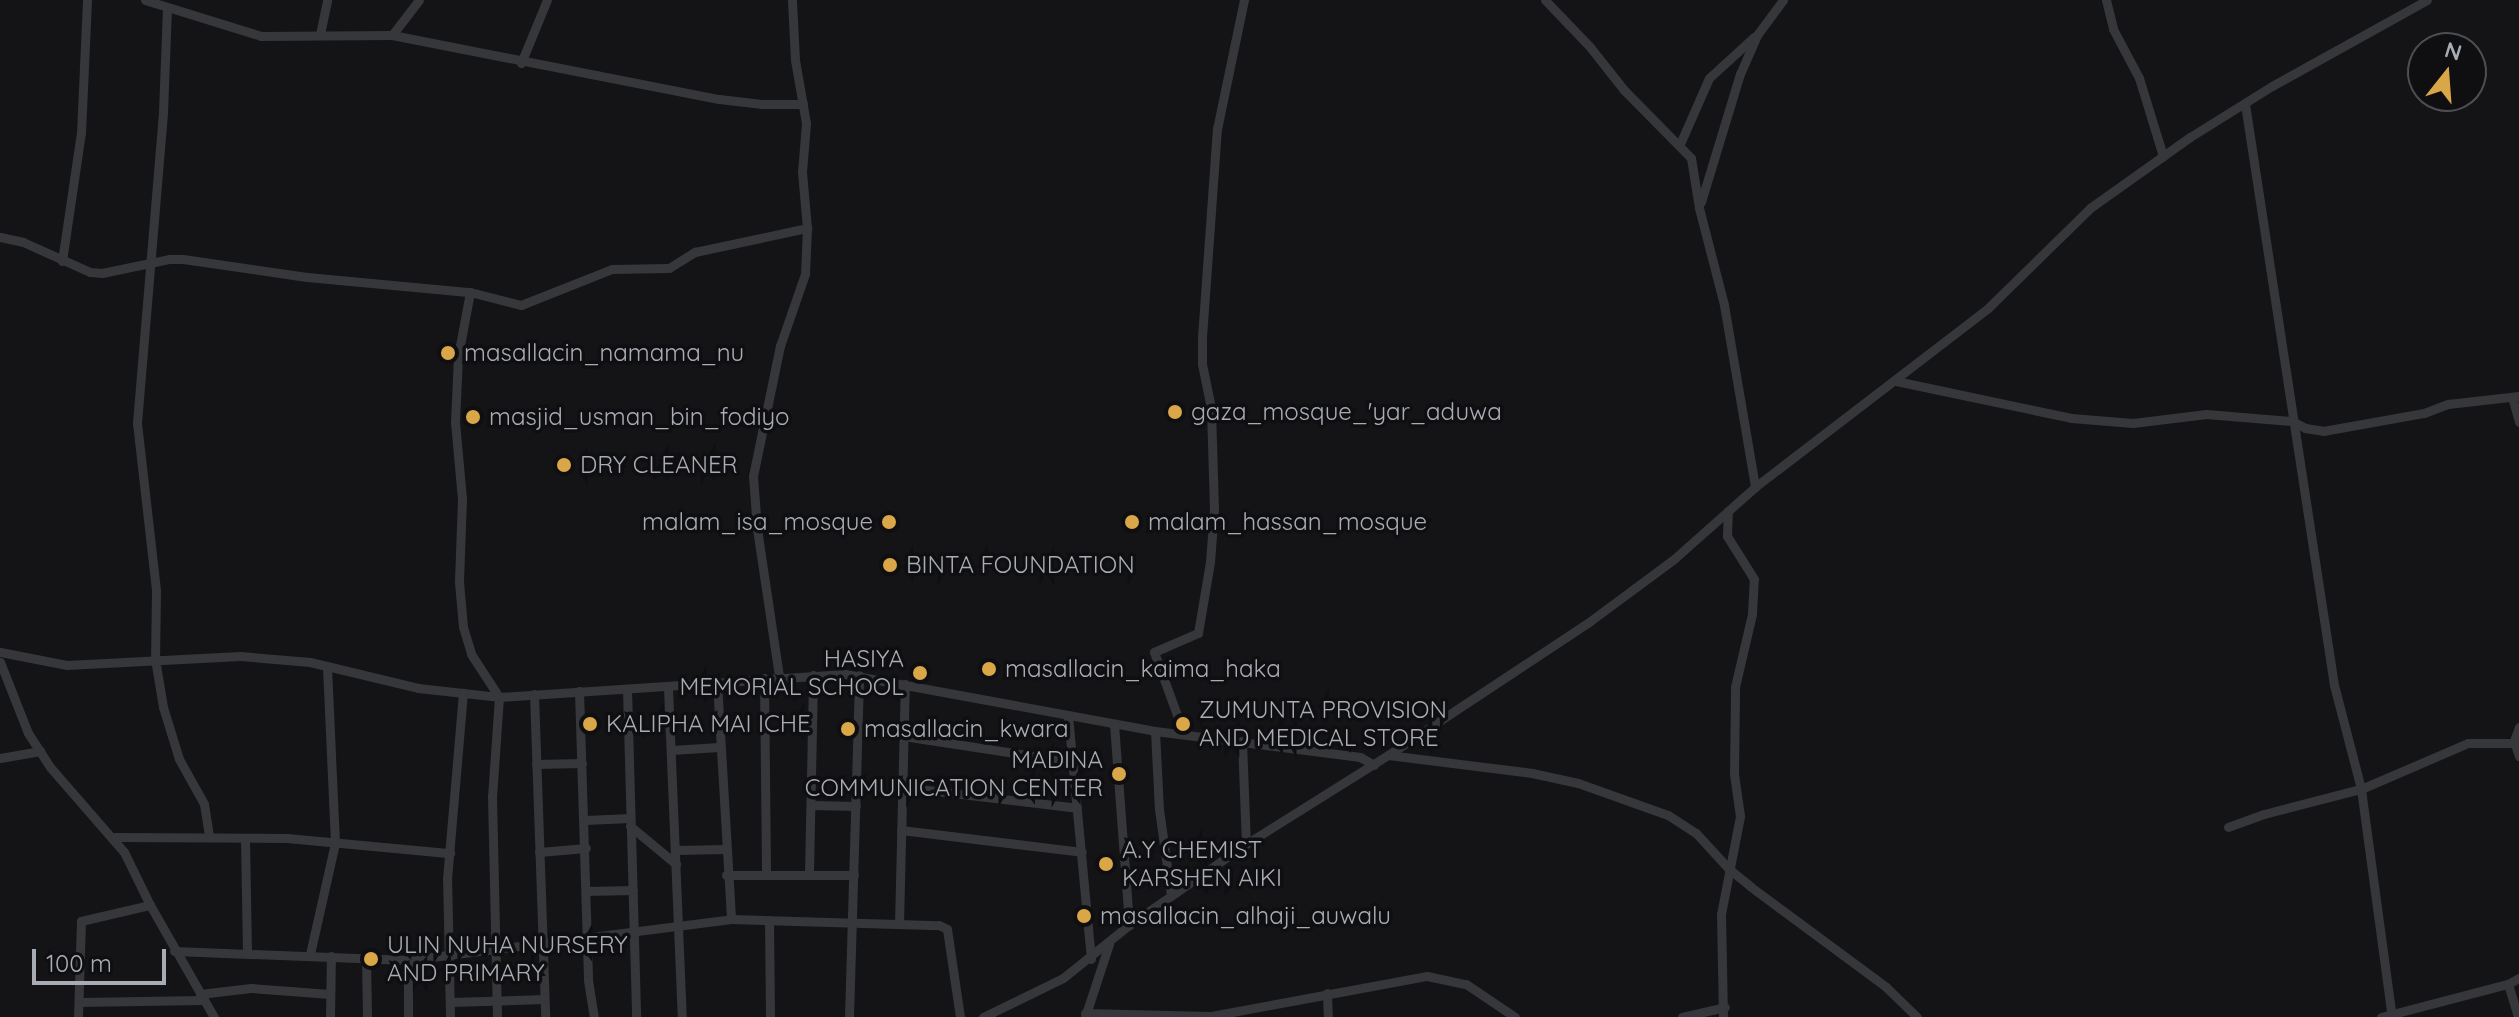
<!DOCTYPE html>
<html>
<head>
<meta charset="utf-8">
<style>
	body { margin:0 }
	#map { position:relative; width:2519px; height:1017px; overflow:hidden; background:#141416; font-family:Quicksand,sans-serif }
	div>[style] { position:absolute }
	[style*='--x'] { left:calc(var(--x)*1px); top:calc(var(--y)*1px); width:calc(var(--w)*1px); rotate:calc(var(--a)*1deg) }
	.minor>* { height:9px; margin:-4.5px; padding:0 4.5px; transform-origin:4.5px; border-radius:4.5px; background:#36373a }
	.dots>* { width:22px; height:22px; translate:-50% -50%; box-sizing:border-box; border:4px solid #0f0f11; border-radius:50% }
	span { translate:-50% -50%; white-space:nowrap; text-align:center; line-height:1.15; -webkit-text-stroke:7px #0f0f11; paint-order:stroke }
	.poi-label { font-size:24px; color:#a8acb4 }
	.left { translate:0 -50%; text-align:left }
	.right { translate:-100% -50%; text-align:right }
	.north { position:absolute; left:2407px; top:32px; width:80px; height:80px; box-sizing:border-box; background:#0f0f11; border:2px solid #4c4e52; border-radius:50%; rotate:17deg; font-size:22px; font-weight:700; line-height:32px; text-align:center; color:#a8acb4 }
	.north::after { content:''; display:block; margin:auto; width:28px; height:36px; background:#daa748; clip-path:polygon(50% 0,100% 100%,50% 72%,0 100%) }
	.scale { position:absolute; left:32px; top:949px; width:134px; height:36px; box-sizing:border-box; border:4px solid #a8acb4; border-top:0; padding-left:10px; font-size:24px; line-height:28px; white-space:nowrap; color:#a8acb4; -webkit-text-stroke:6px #0f0f11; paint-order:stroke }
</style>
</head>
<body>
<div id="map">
	<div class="minor">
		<div style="--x:145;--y:0;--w:121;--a:17.2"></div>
		<div style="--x:261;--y:36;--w:131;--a:-0.4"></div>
		<div style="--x:392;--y:35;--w:333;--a:11.1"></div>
		<div style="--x:719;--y:99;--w:43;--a:6.6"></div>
		<div style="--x:762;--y:104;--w:41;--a:0"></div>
		<div style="--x:1545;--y:0;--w:65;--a:46.2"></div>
		<div style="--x:1590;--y:47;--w:55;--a:51.7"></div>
		<div style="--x:1624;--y:90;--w:95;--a:45.4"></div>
		<div style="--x:1691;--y:158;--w:51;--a:80.9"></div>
		<div style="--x:1699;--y:208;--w:100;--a:75.5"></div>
		<div style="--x:1724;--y:305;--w:185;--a:80.3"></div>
		<div style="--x:2106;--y:0;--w:30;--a:76"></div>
		<div style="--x:2113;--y:29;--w:55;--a:62"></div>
		<div style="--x:2139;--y:78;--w:82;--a:72.9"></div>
		<div style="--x:167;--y:8;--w:105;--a:92.2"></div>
		<div style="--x:163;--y:113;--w:311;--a:94.8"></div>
		<div style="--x:137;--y:423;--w:169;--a:83.5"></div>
		<div style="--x:156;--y:591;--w:68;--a:90.8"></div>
		<div style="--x:155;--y:659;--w:49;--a:80.5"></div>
		<div style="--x:163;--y:707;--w:54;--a:72.9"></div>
		<div style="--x:179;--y:759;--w:51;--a:60.9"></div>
		<div style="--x:204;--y:804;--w:32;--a:81"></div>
		<div style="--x:320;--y:34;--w:35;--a:-78"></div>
		<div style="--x:392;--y:35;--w:44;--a:-52.4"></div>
		<div style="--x:521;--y:63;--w:68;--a:-67.6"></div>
		<div style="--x:2245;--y:104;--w:588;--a:81.29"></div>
		<div style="--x:2334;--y:685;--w:107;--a:75.4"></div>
		<div style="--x:2361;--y:789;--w:230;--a:82.3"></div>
		<div style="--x:1680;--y:144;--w:72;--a:-66.3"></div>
		<div style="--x:1709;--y:78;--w:61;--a:-42.3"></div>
		<div style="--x:1701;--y:202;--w:134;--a:-73.1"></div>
		<div style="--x:1740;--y:74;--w:43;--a:-66.4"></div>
		<div style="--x:1757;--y:35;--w:44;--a:-53.4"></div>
		<div style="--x:0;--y:237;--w:24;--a:12"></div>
		<div style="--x:23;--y:242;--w:73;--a:24.1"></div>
		<div style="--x:90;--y:272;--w:12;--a:5"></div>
		<div style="--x:102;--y:273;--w:68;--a:-11.8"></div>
		<div style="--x:169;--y:259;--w:14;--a:0"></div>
		<div style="--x:183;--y:259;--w:125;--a:8.3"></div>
		<div style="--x:307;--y:277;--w:164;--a:5.3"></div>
		<div style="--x:470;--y:292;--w:53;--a:14.3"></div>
		<div style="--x:521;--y:305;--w:98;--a:-21.6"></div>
		<div style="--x:612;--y:269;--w:57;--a:-1"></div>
		<div style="--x:669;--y:268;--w:31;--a:-32"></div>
		<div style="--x:695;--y:252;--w:115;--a:-12.1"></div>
		<div style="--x:62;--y:261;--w:129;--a:-81.6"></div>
		<div style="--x:81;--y:133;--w:133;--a:-87.4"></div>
		<div style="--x:470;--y:292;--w:65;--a:100.6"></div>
		<div style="--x:458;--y:356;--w:66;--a:92.6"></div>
		<div style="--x:455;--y:422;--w:77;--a:84.8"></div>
		<div style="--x:462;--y:499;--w:83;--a:92.1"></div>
		<div style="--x:459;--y:582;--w:45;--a:84.9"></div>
		<div style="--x:463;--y:627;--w:28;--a:73"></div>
		<div style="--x:471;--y:654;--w:51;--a:56.9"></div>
		<div style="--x:499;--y:697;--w:99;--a:94"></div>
		<div style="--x:492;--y:796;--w:221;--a:88.7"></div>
		<div style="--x:1896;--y:381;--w:179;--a:11.9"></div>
		<div style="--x:2071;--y:418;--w:62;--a:4.6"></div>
		<div style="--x:2133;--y:423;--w:74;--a:-7"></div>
		<div style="--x:2206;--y:414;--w:86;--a:4.7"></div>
		<div style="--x:2292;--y:421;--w:15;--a:28"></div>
		<div style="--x:2305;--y:428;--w:18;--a:9"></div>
		<div style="--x:2323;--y:431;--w:103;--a:-10.1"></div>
		<div style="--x:2424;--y:413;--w:26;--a:-21"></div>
		<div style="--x:2448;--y:404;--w:71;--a:-6.4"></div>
		<div style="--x:2512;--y:397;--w:26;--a:74"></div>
		<div style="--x:0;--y:652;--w:68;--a:11"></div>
		<div style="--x:67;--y:665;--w:173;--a:-3"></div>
		<div style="--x:240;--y:656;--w:70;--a:4.9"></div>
		<div style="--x:310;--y:662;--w:111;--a:13.5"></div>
		<div style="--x:418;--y:688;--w:81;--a:6.3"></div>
		<div style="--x:499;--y:697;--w:347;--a:-3.8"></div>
		<div style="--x:845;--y:674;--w:315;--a:10.4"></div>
		<div style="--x:1155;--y:731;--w:207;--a:7.2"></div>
		<div style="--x:1360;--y:757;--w:16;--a:30"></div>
		<div style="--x:0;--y:662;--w:76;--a:68.5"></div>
		<div style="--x:28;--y:733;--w:40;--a:57.1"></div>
		<div style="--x:50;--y:767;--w:113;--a:49"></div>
		<div style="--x:124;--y:852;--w:59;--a:63.9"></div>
		<div style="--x:150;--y:905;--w:129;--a:60.3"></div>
		<div style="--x:779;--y:676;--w:149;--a:-98.5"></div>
		<div style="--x:757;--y:529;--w:53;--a:-94.3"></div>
		<div style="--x:753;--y:476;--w:133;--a:-78.3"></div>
		<div style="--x:780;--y:346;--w:76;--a:-70.9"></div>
		<div style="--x:805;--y:274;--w:46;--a:-87.5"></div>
		<div style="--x:807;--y:228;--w:56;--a:-95.1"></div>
		<div style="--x:802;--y:172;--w:49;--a:-85.3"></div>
		<div style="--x:806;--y:123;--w:64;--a:-99.9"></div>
		<div style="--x:795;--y:60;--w:60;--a:-92.9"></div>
		<div style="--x:764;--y:678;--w:195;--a:89.4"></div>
		<div style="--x:717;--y:682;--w:237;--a:86.6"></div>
		<div style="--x:668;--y:688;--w:329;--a:87.6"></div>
		<div style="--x:627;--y:689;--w:328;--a:88.4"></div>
		<div style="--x:579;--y:691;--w:289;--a:88.2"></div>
		<div style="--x:588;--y:980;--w:37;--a:81"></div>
		<div style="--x:534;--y:694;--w:323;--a:88"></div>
		<div style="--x:1068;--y:716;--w:244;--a:84.6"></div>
		<div style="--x:1114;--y:724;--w:202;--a:85.7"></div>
		<div style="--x:2519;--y:727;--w:15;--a:110"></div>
		<div style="--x:2514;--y:741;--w:16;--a:72"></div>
		<div style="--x:1155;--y:731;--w:78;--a:87.1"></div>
		<div style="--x:1159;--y:809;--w:87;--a:82.1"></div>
		<div style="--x:1184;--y:734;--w:87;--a:-110.1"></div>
		<div style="--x:1154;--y:652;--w:48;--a:-23.4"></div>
		<div style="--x:1198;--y:633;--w:72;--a:-80.4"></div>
		<div style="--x:1210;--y:562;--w:52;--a:-85.6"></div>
		<div style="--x:1214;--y:510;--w:102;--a:-91.7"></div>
		<div style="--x:1211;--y:408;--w:45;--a:-101.6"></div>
		<div style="--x:1202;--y:364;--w:27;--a:-90"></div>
		<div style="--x:1202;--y:337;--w:209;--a:-85.9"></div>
		<div style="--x:1217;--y:129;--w:132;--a:-78.2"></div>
		<div style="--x:903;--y:736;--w:171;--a:8.7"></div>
		<div style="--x:1242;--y:741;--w:103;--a:87.8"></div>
		<div style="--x:671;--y:750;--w:48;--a:-3.6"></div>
		<div style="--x:1388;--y:755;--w:145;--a:7.1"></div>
		<div style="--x:1532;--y:773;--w:47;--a:12.3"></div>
		<div style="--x:1578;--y:783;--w:96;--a:19.6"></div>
		<div style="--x:1668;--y:815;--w:33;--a:33"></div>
		<div style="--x:1696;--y:833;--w:49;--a:47.5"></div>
		<div style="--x:1729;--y:869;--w:28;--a:39"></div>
		<div style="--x:1751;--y:887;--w:168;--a:36.5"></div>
		<div style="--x:1886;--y:987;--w:43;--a:44.1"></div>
		<div style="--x:0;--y:758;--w:41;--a:-9.9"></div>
		<div style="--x:536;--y:764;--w:46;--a:-1.2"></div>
		<div style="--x:902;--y:787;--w:176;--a:6.8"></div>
		<div style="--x:811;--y:805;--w:45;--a:1.3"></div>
		<div style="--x:585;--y:820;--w:45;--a:-2.5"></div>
		<div style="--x:630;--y:826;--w:60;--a:39.6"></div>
		<div style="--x:2228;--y:827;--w:38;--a:-20"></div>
		<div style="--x:2264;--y:814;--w:100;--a:-14.5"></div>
		<div style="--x:2361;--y:789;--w:116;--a:-23.3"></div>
		<div style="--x:2468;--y:743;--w:46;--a:0"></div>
		<div style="--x:901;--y:830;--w:182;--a:6.9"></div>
		<div style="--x:115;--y:837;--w:172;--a:0.3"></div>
		<div style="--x:287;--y:838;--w:164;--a:5.3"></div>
		<div style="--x:245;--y:838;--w:115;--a:89"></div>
		<div style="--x:676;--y:850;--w:49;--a:-1.2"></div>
		<div style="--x:539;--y:852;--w:47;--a:-4.9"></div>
		<div style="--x:809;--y:872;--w:197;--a:-88.8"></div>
		<div style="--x:726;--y:875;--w:128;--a:0"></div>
		<div style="--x:586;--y:891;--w:47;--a:-1.2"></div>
		<div style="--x:769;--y:920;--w:97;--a:89.4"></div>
		<div style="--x:899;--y:924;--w:240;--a:-88.6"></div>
		<div style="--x:174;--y:951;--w:234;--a:2.2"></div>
		<div style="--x:408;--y:960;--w:326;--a:-7.2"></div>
		<div style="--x:731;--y:919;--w:208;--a:1.7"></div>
		<div style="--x:939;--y:925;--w:9;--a:27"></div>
		<div style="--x:947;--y:929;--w:89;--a:81.6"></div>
		<div style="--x:310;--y:954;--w:114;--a:-77.3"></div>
		<div style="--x:335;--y:843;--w:175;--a:-92.6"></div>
		<div style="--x:366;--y:958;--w:59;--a:89"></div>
		<div style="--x:408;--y:960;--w:57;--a:90"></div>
		<div style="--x:2508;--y:984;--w:34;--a:73"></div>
		<div style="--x:1327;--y:993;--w:24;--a:88"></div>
		<div style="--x:200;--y:994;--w:51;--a:-6.7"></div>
		<div style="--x:251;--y:988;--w:79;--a:4.3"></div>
		<div style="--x:79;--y:1002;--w:125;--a:-0.9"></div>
		<div style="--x:451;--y:1002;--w:93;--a:-1.8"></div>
		<div style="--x:1085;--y:1013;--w:126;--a:1.4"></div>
		<div style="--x:1211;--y:1016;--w:220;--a:-10.5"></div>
		<div style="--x:1427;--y:976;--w:40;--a:12"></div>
		<div style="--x:1466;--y:984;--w:59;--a:34"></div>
		<div style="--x:78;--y:1017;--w:96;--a:-88.2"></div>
		<div style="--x:81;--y:921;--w:71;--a:-13.1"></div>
		<div style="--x:330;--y:1017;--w:61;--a:-89.1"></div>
		<div style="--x:450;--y:1017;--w:138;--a:-91.2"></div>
		<div style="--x:447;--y:879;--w:187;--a:-85.1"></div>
		<div style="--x:849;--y:1017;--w:342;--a:-88.3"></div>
		<div style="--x:983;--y:1017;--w:89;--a:-26"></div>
		<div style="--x:1063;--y:978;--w:85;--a:-38.8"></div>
		<div style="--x:1129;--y:925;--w:142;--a:-34.7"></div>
		<div style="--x:1246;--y:844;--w:168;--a:-32.1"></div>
		<div style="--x:1388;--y:755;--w:241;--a:-33.5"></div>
		<div style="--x:1589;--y:622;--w:106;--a:-36.5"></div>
		<div style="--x:1674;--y:559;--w:108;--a:-41.6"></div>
		<div style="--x:1755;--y:487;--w:294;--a:-37.5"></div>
		<div style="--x:1988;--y:308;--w:143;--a:-44.4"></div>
		<div style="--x:2090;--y:208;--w:123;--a:-35.4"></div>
		<div style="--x:2190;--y:137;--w:97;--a:-31.9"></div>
		<div style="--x:2272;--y:86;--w:177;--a:-29"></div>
		<div style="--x:1085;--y:1017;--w:77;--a:-71.8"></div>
		<div style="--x:1682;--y:1017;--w:44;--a:-13.1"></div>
		<div style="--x:1723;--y:1017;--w:103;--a:-91.1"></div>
		<div style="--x:1721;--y:914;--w:100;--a:-79"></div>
		<div style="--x:1740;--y:816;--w:42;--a:-98.1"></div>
		<div style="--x:1734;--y:774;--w:87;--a:-89.3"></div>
		<div style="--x:1735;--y:687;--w:75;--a:-76.9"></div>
		<div style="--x:1752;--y:614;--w:35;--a:-87"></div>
		<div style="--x:1754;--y:579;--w:51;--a:-122.1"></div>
		<div style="--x:1727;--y:536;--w:25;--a:-88"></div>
		<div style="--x:2381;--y:1017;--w:131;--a:-14.6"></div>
		<div style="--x:2508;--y:984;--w:13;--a:-29"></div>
	</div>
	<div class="dots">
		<div style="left:448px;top:353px;background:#daa748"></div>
		<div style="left:1175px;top:412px;background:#daa748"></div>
		<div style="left:473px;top:417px;background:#daa748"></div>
		<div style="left:564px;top:465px;background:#daa748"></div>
		<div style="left:889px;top:522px;background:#daa748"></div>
		<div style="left:1132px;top:522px;background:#daa748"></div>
		<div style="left:890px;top:565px;background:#daa748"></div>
		<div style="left:989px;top:669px;background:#daa748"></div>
		<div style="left:920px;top:673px;background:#daa748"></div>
		<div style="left:590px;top:724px;background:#daa748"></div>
		<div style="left:1183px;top:724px;background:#daa748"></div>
		<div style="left:848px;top:729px;background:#daa748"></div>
		<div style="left:1119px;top:774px;background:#daa748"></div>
		<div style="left:1106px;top:864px;background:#daa748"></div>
		<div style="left:1084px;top:916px;background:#daa748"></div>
		<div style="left:371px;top:959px;background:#daa748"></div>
	</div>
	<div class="poi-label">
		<span class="left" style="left:464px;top:353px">masallacin_namama_nu</span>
		<span class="left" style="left:1191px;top:412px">gaza_mosque_'yar_aduwa</span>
		<span class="left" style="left:489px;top:417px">masjid_usman_bin_fodiyo</span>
		<span class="left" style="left:580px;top:465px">DRY CLEANER</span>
		<span class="right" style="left:873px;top:522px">malam_isa_mosque</span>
		<span class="left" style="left:1148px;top:522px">malam_hassan_mosque</span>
		<span class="left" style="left:906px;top:565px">BINTA FOUNDATION</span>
		<span class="right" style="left:904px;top:673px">HASIYA<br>MEMORIAL SCHOOL</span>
		<span class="left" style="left:1005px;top:669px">masallacin_kaima_haka</span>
		<span class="left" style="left:1199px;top:724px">ZUMUNTA PROVISION<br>AND MEDICAL STORE</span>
		<span class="left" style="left:606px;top:724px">KALIPHA MAI ICHE</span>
		<span class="left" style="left:864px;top:729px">masallacin_kwara</span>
		<span class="right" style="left:1103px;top:774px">MADINA<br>COMMUNICATION CENTER</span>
		<span class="left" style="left:1122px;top:864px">A.Y CHEMIST<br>KARSHEN AIKI</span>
		<span class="left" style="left:1100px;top:916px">masallacin_alhaji_auwalu</span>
		<span class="left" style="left:387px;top:959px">ULIN NUHA NURSERY<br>AND PRIMARY</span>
	</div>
	<div class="north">N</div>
	<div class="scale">100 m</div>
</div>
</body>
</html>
